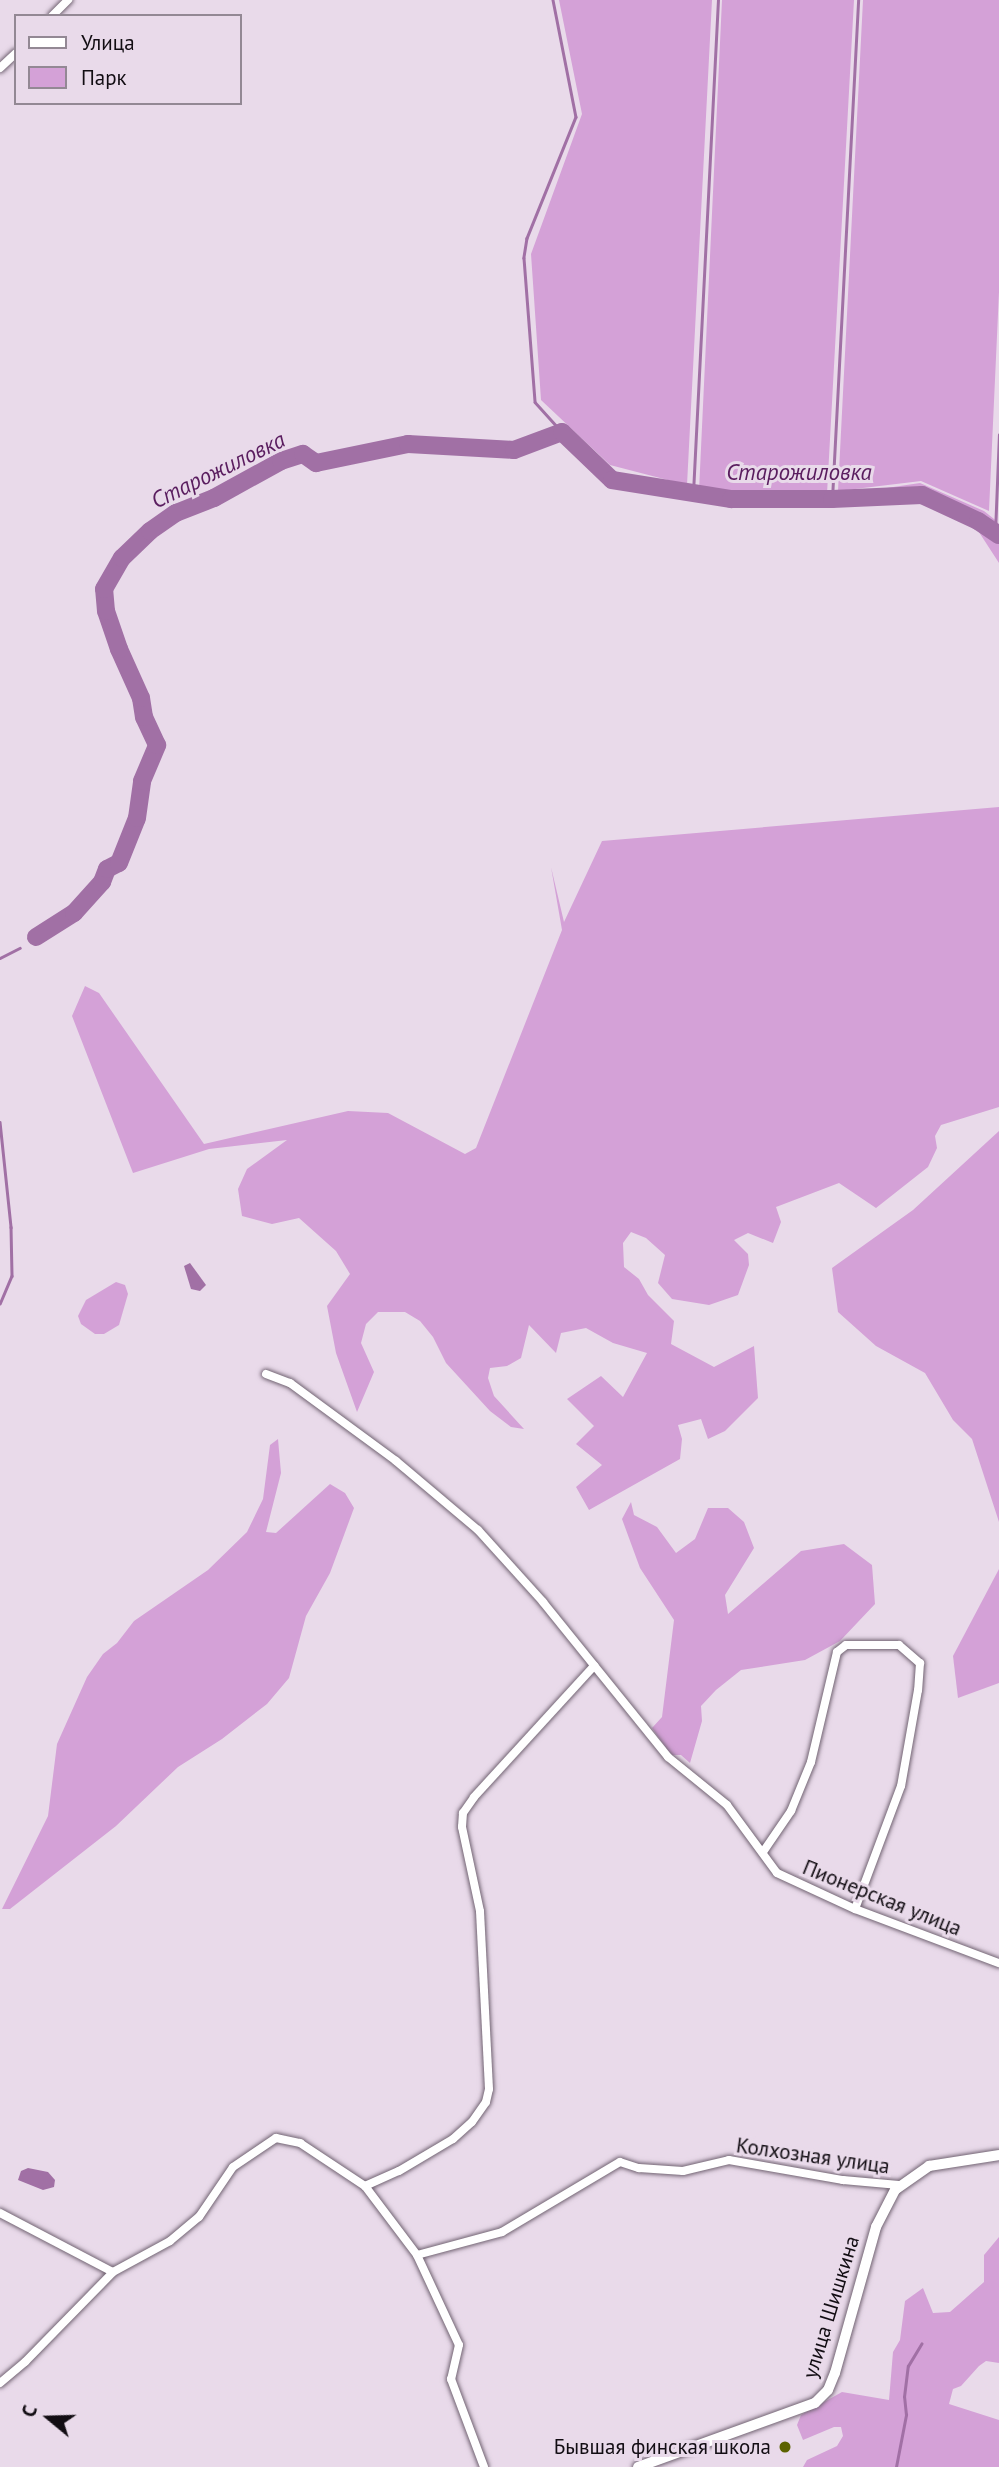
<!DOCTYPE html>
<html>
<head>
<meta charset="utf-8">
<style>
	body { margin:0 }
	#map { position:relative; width:999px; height:2467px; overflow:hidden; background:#e9daea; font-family:"PT Sans",sans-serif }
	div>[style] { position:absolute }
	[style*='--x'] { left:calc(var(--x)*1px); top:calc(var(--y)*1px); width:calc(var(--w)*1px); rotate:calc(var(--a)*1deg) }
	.green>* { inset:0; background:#d4a1d7 }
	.water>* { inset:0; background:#a170a5 }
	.stream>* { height:2.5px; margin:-1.25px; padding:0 1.25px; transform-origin:1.25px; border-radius:1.25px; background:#a170a5 }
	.river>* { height:18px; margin:-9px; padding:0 9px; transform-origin:9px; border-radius:9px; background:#a170a5 }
	.roads { filter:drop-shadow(0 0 2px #726473) drop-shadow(0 0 2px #726473) }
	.minor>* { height:8px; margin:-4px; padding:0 4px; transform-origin:4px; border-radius:4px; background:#fff }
	.tertiary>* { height:10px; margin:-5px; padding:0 5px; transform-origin:5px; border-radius:5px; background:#fff }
	.dots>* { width:19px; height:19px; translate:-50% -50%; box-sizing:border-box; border:4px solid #e9daea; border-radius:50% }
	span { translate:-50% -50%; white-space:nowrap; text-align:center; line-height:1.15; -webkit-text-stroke:6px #e9daea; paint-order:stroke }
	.street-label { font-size:21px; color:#120d13 }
	.poi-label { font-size:21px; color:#120d13 }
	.right { translate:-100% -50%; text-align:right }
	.water-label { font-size:23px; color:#5a1d5f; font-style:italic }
	.legend { position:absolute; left:14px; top:14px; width:228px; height:91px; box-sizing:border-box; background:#e9daea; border:2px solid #938894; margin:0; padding:9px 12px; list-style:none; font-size:21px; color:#120d13 }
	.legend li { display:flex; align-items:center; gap:14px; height:35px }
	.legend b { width:35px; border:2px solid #938894 }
	.north { position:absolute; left:14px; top:2383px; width:70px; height:70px; -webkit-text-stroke:5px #e9daea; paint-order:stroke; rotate:289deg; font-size:19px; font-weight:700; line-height:28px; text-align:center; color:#120d13 }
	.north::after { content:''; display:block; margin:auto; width:24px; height:32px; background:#120d13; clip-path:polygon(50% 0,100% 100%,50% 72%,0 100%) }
</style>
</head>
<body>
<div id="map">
	<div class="green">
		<div style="clip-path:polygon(559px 0,712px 0,687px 485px,610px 465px,541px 400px,531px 254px,582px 114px)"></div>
		<div style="clip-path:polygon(722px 0,854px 0,827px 494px,819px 495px,833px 496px,920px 483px,984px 511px,994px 519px,999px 524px,999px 563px,975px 526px,920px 499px,790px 506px,733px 502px,667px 490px,751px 494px,699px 491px)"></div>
		<div style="clip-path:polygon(863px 0,999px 0,999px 292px,989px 511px,921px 481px,838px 491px)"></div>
		<div style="clip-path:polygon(999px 807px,999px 1107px,941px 1125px,935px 1136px,937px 1148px,928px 1167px,876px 1208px,839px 1183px,776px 1207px,781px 1222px,773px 1243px,748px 1233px,734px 1240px,748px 1254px,749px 1265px,738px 1295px,709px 1305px,672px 1299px,658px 1283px,665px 1255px,646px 1238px,631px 1232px,623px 1243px,624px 1267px,639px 1279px,648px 1295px,674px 1321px,671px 1344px,714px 1367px,754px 1346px,758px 1398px,725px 1431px,708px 1439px,701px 1419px,678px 1425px,682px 1439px,680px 1459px,589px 1510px,576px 1487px,602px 1465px,576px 1444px,594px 1426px,567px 1399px,601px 1376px,623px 1397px,647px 1353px,613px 1343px,586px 1328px,561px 1333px,556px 1353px,529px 1325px,521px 1358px,507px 1366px,490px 1368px,488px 1378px,494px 1396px,524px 1429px,511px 1427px,490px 1411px,446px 1363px,433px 1337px,420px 1321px,405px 1312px,378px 1312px,366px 1324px,361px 1343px,374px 1372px,357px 1412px,336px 1353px,327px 1306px,350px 1274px,336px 1251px,299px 1218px,272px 1224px,242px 1216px,238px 1189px,247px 1169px,287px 1140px,209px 1149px,133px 1173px,72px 1016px,85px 986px,99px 993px,204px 1144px,348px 1111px,388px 1113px,465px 1154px,476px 1148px,562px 930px,551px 867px,564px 922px,602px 841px)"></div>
		<div style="clip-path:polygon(999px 1131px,999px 1522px,972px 1439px,953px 1420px,925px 1373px,876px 1346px,838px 1312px,832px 1268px,913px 1210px)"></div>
		<div style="clip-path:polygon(116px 1282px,125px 1285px,128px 1294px,119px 1325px,104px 1334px,95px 1334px,81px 1324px,78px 1316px,86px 1300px)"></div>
		<div style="clip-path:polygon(278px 1439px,281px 1473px,266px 1532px,276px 1533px,330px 1484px,345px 1493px,354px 1508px,330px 1573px,306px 1616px,289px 1678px,267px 1704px,222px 1739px,178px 1767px,116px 1826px,10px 1909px,2px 1909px,48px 1816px,57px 1744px,87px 1677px,103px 1654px,117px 1643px,134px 1621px,208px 1570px,247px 1532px,263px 1499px,270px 1445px)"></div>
		<div style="clip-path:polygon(631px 1502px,634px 1515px,657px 1527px,676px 1553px,695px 1539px,708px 1508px,728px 1508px,744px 1522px,754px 1548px,725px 1595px,728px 1614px,801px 1551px,844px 1544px,872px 1565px,875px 1604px,840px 1641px,805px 1660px,741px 1670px,716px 1690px,701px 1706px,702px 1721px,690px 1763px,681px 1755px,671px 1755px,652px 1728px,662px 1717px,674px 1620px,640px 1568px,622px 1519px)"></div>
		<div style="clip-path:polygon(999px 1569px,999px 1683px,958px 1698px,953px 1656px)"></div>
		<div style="clip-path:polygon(999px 2237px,999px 2363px,986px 2361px,979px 2366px,961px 2386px,953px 2389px,949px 2404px,999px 2420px,999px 2467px,803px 2467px,807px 2460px,837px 2446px,843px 2436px,841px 2427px,834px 2427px,803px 2440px,797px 2425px,801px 2415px,842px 2392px,889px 2400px,893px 2352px,900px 2340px,905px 2301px,923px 2288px,933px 2313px,950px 2312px,984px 2282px,984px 2255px)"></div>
	</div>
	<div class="water">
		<div style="clip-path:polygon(190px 1263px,206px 1285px,200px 1291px,191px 1289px,184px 1266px)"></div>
		<div style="clip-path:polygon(28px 2168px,48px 2172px,55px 2180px,54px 2187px,43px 2190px,18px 2180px,21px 2171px)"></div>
	</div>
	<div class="stream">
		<div style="--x:553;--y:0;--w:119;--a:78.9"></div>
		<div style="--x:576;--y:117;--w:131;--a:112"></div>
		<div style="--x:527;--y:238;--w:20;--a:99"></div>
		<div style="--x:524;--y:258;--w:144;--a:85.6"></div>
		<div style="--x:535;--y:402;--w:40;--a:48"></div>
		<div style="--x:693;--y:493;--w:494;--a:-87.1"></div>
		<div style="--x:832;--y:499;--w:500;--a:-87"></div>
		<div style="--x:995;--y:533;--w:98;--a:-87.7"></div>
		<div style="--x:0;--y:958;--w:22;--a:-27"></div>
		<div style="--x:0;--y:1122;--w:106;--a:84"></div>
		<div style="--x:11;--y:1227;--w:49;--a:88.8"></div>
		<div style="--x:12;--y:1276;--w:30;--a:113"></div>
		<div style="--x:896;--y:2467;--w:53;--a:-79.1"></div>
		<div style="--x:906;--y:2415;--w:18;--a:-96"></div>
		<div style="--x:904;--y:2397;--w:31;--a:-83"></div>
		<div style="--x:908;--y:2366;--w:26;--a:-59"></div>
	</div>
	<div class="river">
		<div style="--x:36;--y:937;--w:45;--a:-32.3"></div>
		<div style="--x:74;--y:913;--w:42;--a:-47.9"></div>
		<div style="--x:102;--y:882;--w:14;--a:-69"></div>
		<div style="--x:107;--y:869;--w:13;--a:-27"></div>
		<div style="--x:119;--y:863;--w:48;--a:-68.2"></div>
		<div style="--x:137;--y:818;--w:37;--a:-82"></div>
		<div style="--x:142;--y:781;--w:39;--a:-67"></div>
		<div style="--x:157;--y:745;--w:31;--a:-115"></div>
		<div style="--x:144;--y:717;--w:19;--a:-99"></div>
		<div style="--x:141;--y:698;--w:54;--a:-114.2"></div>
		<div style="--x:119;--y:649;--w:40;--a:-108.9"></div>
		<div style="--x:106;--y:611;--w:22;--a:-95"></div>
		<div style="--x:104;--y:589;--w:36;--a:-60"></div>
		<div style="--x:122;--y:558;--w:39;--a:-44"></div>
		<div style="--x:150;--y:531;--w:32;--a:-35"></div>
		<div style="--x:176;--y:513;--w:41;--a:-21.5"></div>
		<div style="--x:214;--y:498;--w:77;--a:-28.9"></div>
		<div style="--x:281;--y:461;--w:23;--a:-18"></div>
		<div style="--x:303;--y:454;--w:16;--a:35"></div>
		<div style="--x:316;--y:463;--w:94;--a:-11.7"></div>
		<div style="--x:408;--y:444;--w:106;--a:3.2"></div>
		<div style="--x:514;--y:450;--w:51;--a:-20.6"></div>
		<div style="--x:562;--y:432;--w:69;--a:43.8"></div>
		<div style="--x:612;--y:480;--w:121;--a:9.1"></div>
		<div style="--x:731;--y:499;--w:101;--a:0"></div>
		<div style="--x:832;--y:499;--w:90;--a:-2.5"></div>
		<div style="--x:922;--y:495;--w:62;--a:24.9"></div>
		<div style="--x:978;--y:521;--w:25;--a:34"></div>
	</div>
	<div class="roads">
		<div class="minor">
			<div style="--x:52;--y:16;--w:23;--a:-45"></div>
			<div style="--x:0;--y:68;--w:22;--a:-43"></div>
			<div style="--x:266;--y:1374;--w:26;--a:21"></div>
			<div style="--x:290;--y:1383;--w:132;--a:36.3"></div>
			<div style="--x:396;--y:1461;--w:107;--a:40.1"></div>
			<div style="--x:478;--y:1530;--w:97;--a:47.9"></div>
			<div style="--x:543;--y:1602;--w:199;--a:51.1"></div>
			<div style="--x:668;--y:1757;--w:76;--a:39.1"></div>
			<div style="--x:727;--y:1805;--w:84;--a:53.7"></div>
			<div style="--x:777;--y:1873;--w:86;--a:24.8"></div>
			<div style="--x:855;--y:1909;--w:154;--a:20.6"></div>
			<div style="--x:763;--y:1852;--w:50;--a:-55.7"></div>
			<div style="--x:791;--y:1811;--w:53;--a:-67.8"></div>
			<div style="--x:811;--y:1762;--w:113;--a:-76.7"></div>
			<div style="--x:837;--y:1652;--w:11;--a:-38"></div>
			<div style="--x:846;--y:1645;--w:53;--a:0"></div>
			<div style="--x:899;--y:1645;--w:28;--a:41"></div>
			<div style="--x:920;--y:1663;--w:27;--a:94"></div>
			<div style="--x:918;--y:1690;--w:97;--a:100"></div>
			<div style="--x:901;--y:1786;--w:131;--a:110.5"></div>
			<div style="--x:365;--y:2186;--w:37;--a:-24"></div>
			<div style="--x:399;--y:2171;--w:63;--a:-30.7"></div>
			<div style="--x:453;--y:2139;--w:25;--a:-42"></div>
			<div style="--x:472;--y:2122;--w:24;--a:-55"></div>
			<div style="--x:486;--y:2102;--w:13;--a:-77"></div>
			<div style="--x:489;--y:2089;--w:178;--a:-92.9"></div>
			<div style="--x:480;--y:1911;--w:86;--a:-102.1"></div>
			<div style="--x:462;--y:1827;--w:14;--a:-86"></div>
			<div style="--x:463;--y:1813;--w:19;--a:-55"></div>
			<div style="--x:474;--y:1797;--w:178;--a:-47.5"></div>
			<div style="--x:0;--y:2213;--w:127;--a:27.6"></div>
			<div style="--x:417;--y:2255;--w:88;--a:-15.1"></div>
			<div style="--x:502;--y:2232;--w:137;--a:-30.7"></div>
			<div style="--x:620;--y:2162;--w:20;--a:18"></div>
			<div style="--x:639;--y:2168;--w:44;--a:3.9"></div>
			<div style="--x:683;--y:2171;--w:47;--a:-13.4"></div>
			<div style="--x:729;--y:2160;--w:116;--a:10"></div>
			<div style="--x:843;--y:2180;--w:56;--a:5.1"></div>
			<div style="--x:0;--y:2383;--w:33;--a:-40"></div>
			<div style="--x:25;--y:2362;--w:126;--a:-45.6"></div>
			<div style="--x:113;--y:2272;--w:65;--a:-28.5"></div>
			<div style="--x:170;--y:2241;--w:38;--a:-40"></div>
			<div style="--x:199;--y:2217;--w:60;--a:-55.8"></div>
			<div style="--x:233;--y:2167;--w:52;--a:-34"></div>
			<div style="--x:276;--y:2138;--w:25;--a:12"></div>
			<div style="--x:300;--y:2143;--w:78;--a:33.5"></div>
			<div style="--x:365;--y:2186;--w:86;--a:53"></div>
			<div style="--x:417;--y:2255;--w:99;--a:65"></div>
			<div style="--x:459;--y:2345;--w:35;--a:103"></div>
			<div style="--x:451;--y:2379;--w:94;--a:69.4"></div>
		</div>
		<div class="tertiary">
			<div style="--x:638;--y:2467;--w:188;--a:-19.9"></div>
			<div style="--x:815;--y:2403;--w:18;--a:-45"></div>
			<div style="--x:828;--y:2390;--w:18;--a:-68"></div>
			<div style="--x:835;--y:2373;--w:152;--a:-74.3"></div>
			<div style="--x:876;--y:2227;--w:42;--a:-62.8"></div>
			<div style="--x:895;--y:2190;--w:42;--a:-35.2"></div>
			<div style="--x:929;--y:2166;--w:71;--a:-8.9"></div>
		</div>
	</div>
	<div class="dots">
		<div style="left:785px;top:2447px;background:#5c6300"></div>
	</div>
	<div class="street-label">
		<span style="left:882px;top:1898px;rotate:22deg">Пионерская улица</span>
		<span style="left:813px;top:2156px;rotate:8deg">Колхозная улица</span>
		<span style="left:831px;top:2307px;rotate:-73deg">улица Шишкина</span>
	</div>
	<div class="poi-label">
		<span class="right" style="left:771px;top:2447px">Бывшая финская школа</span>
	</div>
	<div class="water-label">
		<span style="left:218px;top:470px;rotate:-26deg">Старожиловка</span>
		<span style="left:799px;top:472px">Старожиловка</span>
	</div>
	<ul class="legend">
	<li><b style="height:9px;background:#fff"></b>Улица</li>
	<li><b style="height:19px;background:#d4a1d7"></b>Парк</li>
	</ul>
	<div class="north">С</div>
</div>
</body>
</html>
